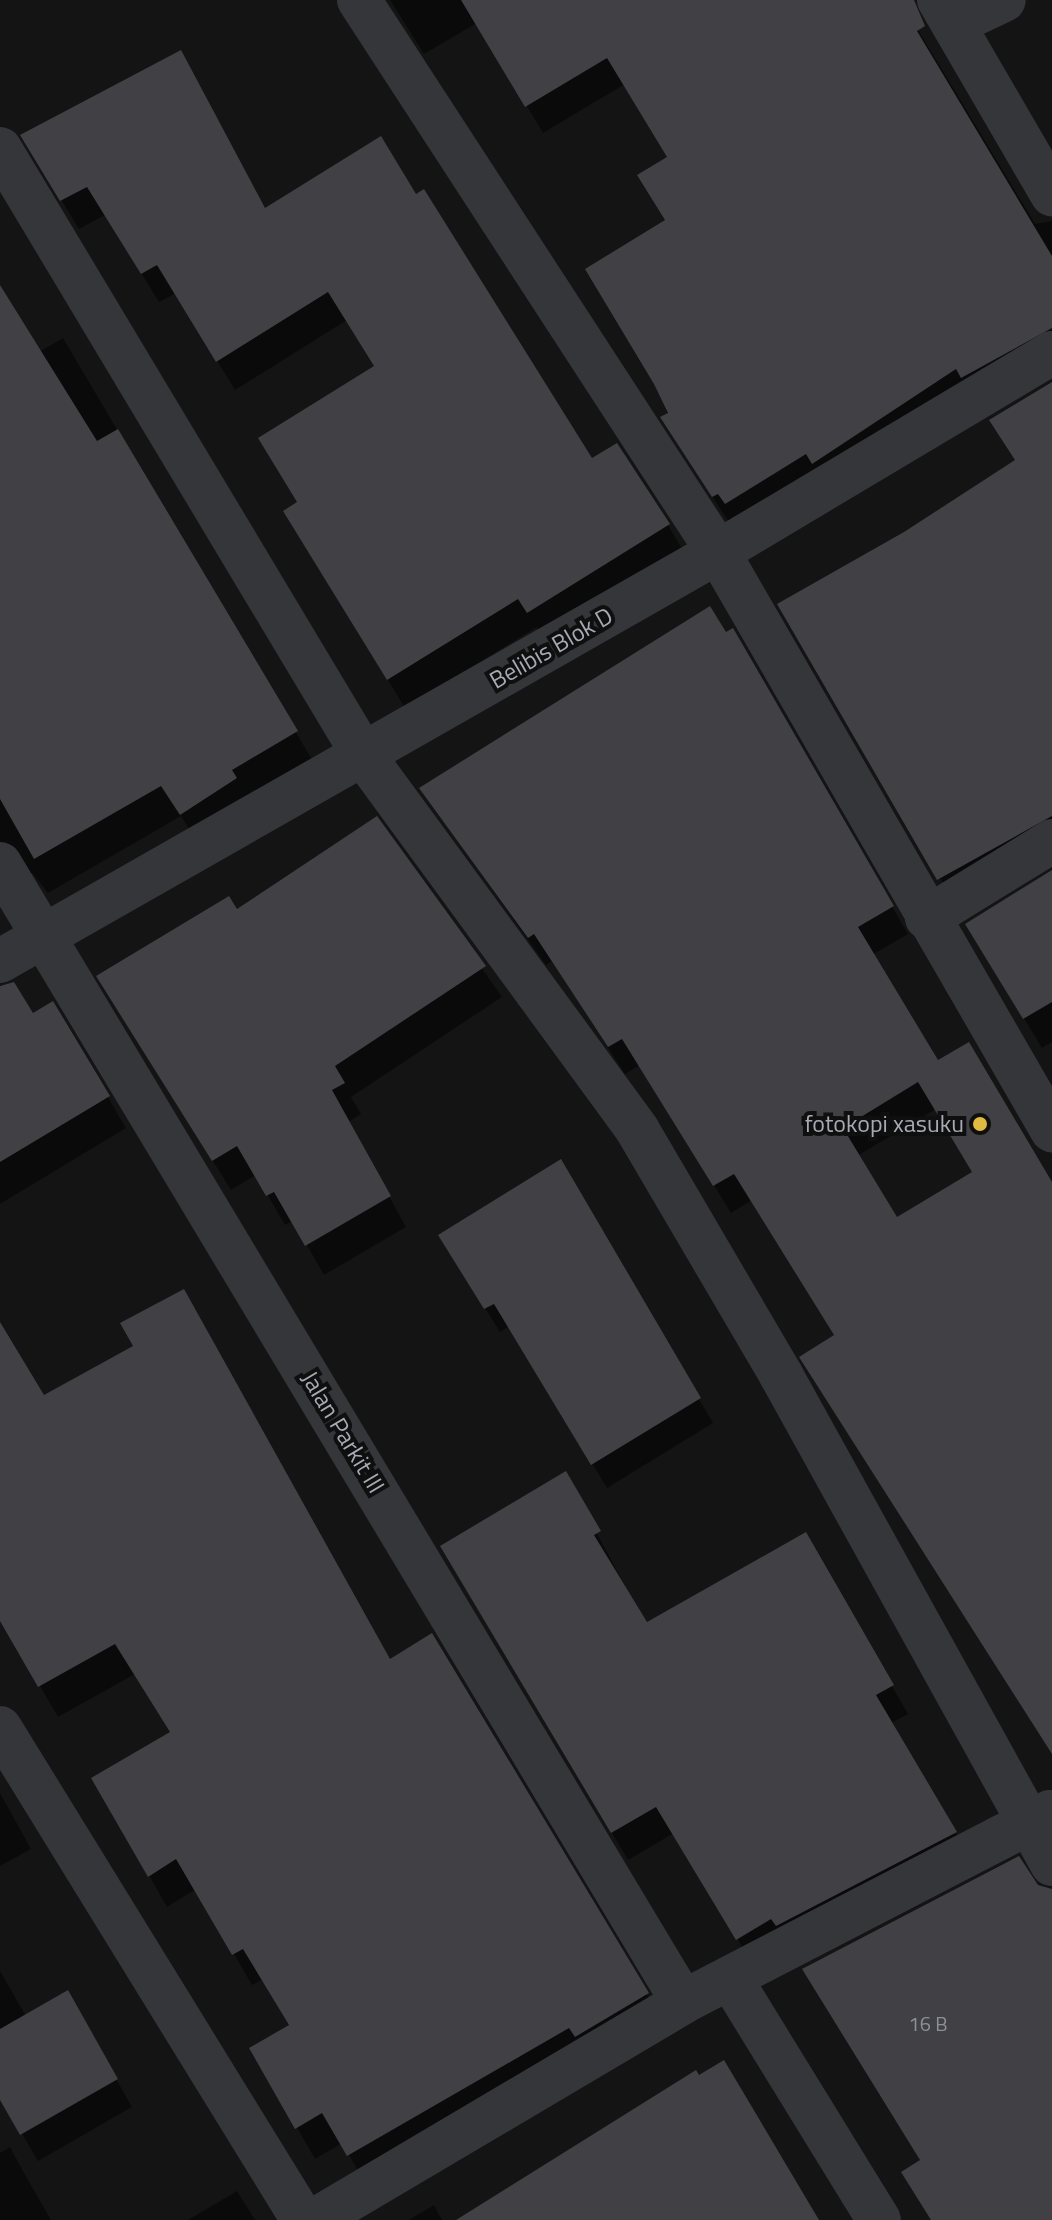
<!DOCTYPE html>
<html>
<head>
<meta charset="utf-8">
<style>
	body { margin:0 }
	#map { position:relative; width:1052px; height:2220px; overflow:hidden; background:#141415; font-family:"Titillium Web",sans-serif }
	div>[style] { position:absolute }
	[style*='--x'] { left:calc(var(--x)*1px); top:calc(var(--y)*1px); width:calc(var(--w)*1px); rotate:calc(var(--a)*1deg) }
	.shadow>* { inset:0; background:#0007 }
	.building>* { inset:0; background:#414145 }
	.minor>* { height:44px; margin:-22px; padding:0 22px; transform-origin:22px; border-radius:22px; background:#35363a }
	.dots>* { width:22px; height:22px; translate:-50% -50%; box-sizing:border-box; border:4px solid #0f0f10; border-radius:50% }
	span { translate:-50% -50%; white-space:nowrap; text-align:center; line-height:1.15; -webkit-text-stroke:8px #0f0f10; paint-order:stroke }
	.number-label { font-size:20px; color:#8e9098 }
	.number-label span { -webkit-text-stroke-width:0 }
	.street-label { font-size:24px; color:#a7aab4 }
	.poi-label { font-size:24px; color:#a7aab4 }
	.right { translate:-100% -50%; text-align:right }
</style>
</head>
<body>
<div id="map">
	<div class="shadow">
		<div style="clip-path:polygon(390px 0,900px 0,1035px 224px,1052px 221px,1052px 361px,730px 524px,679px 445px,658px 388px,669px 158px,625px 84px,543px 133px,477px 23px,424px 54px)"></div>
		<div style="clip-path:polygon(40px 165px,265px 211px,416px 196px,591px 461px,668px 525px,685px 554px,545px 641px,537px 627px,405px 708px,303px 540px,296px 505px,376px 367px,347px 320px,235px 390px,176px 293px,159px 302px,105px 215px,79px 229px)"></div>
		<div style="clip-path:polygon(0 289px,39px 352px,63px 338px,314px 763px,199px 845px,181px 816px,48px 893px,33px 874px,19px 870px,0 880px)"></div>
		<div style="clip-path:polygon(1052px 384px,1052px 838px,956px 905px,779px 604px,905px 534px,1017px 462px)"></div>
		<div style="clip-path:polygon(evenodd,732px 631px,908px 934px,872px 955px,937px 1063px,1052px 1183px,1052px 1753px,836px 1336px,752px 1200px,731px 1213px,640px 1065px,625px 1074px,552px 961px,546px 965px,421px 789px,732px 631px,936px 1109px,974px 1173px,896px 1220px,857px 1156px,936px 1109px)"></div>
		<div style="clip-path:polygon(377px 819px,502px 997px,351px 1097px,361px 1114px,348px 1122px,406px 1227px,324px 1275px,293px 1221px,285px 1225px,256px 1175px,231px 1190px,116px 1006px,237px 912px)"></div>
		<div style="clip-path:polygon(1052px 901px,1052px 1042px,1042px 1048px,985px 954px)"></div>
		<div style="clip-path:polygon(0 985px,9px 985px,33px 1016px,53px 1004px,126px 1128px,0 1204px)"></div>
		<div style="clip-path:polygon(560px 1162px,713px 1423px,607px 1488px,509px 1326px,500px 1332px,455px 1259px)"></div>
		<div style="clip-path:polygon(0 1325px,43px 1398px,390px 1661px,432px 1636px,665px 2025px,367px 2186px,342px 2143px,315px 2159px,252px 2049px,291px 2026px,263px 1979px,252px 1985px,196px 1889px,167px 1907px,94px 1779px,172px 1734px,135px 1674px,58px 1717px,0 1617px)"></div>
		<div style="clip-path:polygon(565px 1474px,646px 1625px,805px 1535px,908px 1714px,891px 1723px,971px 1860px,754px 1967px,674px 1833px,628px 1860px,443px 1547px)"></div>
		<div style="clip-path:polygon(0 1793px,31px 1849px,0 1866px)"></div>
		<div style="clip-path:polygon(0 1971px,26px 2016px,67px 1993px,132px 2107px,38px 2161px,0 2096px)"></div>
		<div style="clip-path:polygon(10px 2147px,23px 2171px,51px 2220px,0 2220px,0 2153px)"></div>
		<div style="clip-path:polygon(237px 2191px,255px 2220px,188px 2220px)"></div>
		<div style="clip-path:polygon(434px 2205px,442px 2220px,409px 2220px)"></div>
	</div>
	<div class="building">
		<div style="clip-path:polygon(461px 0,914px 0,925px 26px,917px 31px,1052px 256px,1052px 328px,961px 378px,956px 369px,812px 464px,806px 454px,725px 504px,718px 494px,712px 497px,660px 417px,668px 413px,654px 384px,585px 269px,665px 220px,637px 175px,667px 157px,607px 58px,525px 107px)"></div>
		<div style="clip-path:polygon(181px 50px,265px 208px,381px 136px,416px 194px,424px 189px,592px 458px,617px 443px,670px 524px,527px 613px,518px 599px,387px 680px,283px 511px,297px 502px,258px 438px,374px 366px,328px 292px,216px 362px,157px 265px,141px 274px,87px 187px,60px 201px,20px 135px)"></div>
		<div style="clip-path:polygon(0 285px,97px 441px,118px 429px,298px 731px,232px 770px,237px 778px,180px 815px,161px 786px,34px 859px,0 799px)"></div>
		<div style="clip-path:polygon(1052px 382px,1052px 816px,937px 880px,777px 604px,904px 532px,1015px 460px,989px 420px)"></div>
		<div style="clip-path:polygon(evenodd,710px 606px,726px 632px,733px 628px,894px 906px,858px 927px,938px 1060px,969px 1042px,1052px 1182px,1052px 1754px,799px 1357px,834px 1335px,734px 1174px,713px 1186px,622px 1039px,608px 1047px,534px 934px,528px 938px,419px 788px,710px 606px,918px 1082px,972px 1172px,897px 1217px,843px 1128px,918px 1082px)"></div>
		<div style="clip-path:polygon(377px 816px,486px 966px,335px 1066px,345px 1083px,332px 1090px,391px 1196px,305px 1246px,274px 1192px,266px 1196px,237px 1146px,212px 1161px,96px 976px,229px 896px,237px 909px)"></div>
		<div style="clip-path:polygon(1052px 870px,1052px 1002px,1023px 1019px,965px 924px)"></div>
		<div style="clip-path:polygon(14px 982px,33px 1013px,53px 1001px,110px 1096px,0 1162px,0 986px)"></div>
		<div style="clip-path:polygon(561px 1159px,701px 1398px,591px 1465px,494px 1304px,484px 1309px,438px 1235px)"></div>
		<div style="clip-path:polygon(184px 1289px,390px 1659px,432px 1633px,649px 1993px,575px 2037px,569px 2028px,347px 2156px,322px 2113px,295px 2129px,249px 2048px,289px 2025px,243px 1949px,232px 1955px,176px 1859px,148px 1877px,91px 1778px,170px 1732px,115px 1644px,38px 1687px,0 1621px,0 1322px,44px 1395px,133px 1346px,120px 1323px)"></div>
		<div style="clip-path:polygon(566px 1471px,601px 1531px,594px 1535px,647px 1622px,806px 1532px,894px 1685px,876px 1695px,957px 1832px,776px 1926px,771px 1919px,736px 1940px,656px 1807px,611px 1833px,440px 1546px)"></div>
		<div style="clip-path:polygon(1019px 1856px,1038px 1885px,1052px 1889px,1052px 2220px,931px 2220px,901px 2172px,920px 2160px,802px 1969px)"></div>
		<div style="clip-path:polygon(68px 1990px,118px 2079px,20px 2135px,0 2100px,0 2029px)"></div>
		<div style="clip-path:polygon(724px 2060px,819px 2220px,456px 2220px,696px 2070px,699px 2075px)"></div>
	</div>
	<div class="minor">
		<div style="--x:359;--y:0;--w:658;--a:56.96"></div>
		<div style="--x:718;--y:552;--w:668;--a:59.98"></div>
		<div style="--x:939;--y:0;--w:225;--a:59.8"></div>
		<div style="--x:953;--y:24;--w:56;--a:-25.2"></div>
		<div style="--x:0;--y:149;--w:708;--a:59.05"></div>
		<div style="--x:364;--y:756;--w:464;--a:53.8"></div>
		<div style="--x:638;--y:1131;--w:283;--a:59.6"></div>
		<div style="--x:781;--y:1375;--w:559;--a:61.01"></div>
		<div style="--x:0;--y:864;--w:1327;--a:59.03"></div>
		<div style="--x:927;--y:918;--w:147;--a:-31.6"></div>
		<div style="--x:0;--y:961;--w:826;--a:-29.67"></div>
		<div style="--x:718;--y:552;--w:389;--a:-30.8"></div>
		<div style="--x:0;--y:1728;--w:578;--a:58.37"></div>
		<div style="--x:730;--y:1978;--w:284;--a:58.4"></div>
		<div style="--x:315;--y:2220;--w:428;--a:-30.6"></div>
		<div style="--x:683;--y:2002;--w:413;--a:-27.4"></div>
	</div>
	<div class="dots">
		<div style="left:980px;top:1124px;background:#e0bb41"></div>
	</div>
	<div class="number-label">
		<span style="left:928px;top:2023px">16 B</span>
	</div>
	<div class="street-label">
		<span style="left:551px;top:648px;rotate:-30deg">Belibis Blok D</span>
		<span style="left:343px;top:1432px;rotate:59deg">Jalan Parkit III</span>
	</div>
	<div class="poi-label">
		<span class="right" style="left:964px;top:1124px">fotokopi xasuku</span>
	</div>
</div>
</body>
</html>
